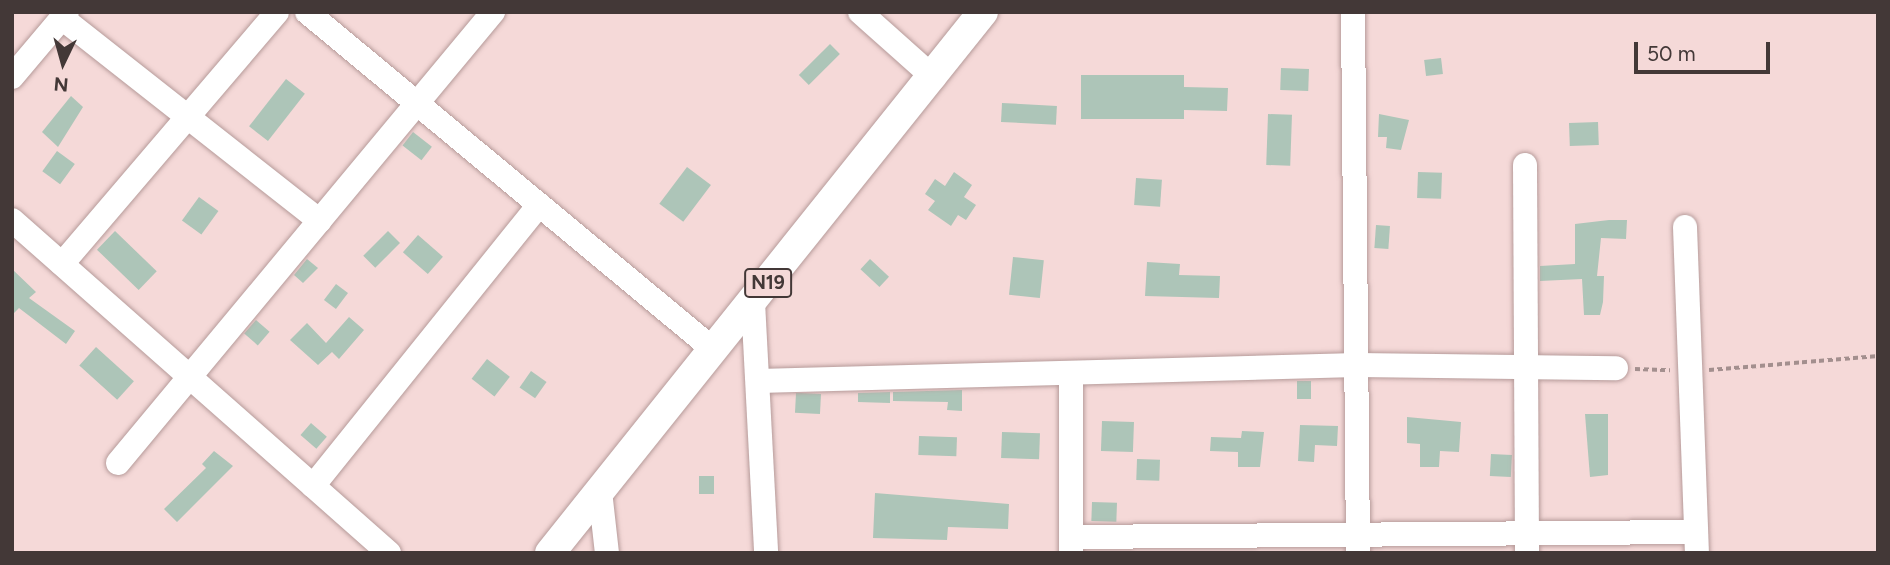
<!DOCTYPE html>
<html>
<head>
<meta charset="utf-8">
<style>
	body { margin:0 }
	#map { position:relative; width:1890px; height:565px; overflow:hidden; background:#f5d9d8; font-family:Figtree,sans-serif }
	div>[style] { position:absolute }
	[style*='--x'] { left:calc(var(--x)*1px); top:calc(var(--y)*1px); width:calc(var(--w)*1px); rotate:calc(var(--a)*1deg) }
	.building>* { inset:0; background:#adc5b8; transform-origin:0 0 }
	.path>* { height:3.5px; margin-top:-1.75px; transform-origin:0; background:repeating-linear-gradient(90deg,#a38f8e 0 5px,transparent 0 8.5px) }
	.roads { filter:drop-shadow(0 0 2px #b69b9a) drop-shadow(0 0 2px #b69b9a) }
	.minor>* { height:24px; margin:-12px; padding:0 12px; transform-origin:12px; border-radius:12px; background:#fff }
	.major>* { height:30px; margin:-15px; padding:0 15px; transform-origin:15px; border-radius:15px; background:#fff }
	span { translate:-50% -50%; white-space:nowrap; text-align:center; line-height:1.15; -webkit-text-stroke:6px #f5d9d8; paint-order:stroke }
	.shield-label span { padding:2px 5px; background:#f5d9d8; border:2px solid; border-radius:5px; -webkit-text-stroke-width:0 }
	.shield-label { font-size:19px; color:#433837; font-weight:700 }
	.frame { position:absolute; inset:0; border:14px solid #433837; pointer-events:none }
	.north { position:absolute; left:28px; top:28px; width:70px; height:70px; -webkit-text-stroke:5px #f5d9d8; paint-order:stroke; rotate:185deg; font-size:19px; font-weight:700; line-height:28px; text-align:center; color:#433837 }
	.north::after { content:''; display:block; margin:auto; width:24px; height:32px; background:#433837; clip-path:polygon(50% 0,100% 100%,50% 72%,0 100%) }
	.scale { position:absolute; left:1634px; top:42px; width:136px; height:32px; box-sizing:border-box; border:4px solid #433837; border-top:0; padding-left:9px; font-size:21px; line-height:24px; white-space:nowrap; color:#433837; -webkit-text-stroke:5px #f5d9d8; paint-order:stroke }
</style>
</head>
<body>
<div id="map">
	<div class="building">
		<div style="left:830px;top:44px;width:14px;height:44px;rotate:45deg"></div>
		<div style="left:1441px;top:58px;width:16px;height:17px;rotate:83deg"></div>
		<div style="left:1281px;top:68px;width:28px;height:22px;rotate:2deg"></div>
		<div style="clip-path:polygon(1081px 75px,1184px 75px,1184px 87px,1228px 88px,1227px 111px,1184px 110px,1184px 119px,1081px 119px)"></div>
		<div style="left:286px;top:79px;width:24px;height:60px;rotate:38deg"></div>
		<div style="clip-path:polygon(71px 96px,83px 107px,58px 147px,42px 132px)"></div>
		<div style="left:1002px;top:103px;width:55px;height:19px;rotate:3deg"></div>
		<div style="left:1268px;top:114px;width:24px;height:51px;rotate:2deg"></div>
		<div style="clip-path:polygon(1379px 114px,1409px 120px,1401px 150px,1386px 148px,1387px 137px,1378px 137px)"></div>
		<div style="left:1598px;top:122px;width:23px;height:29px;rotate:88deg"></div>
		<div style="left:413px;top:132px;width:24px;height:17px;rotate:38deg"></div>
		<div style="left:57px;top:151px;width:22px;height:25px;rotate:36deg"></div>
		<div style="left:687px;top:167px;width:30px;height:46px;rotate:37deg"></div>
		<div style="clip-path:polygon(954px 172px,972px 185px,964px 197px,976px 205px,966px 220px,958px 215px,951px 226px,928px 210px,935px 201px,925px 194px,935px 179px,945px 186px)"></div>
		<div style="left:1418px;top:172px;width:24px;height:26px;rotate:2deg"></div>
		<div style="left:1136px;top:178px;width:26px;height:27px;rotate:4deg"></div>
		<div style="left:199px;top:197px;width:24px;height:29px;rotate:36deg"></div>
		<div style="clip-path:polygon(1609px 220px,1627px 220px,1626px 239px,1601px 238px,1597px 276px,1604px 276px,1603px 302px,1600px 315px,1584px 315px,1582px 279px,1540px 281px,1540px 266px,1575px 264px,1575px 224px)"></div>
		<div style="left:1376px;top:225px;width:14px;height:23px;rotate:4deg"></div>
		<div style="left:115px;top:231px;width:58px;height:26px;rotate:44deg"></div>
		<div style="left:388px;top:231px;width:17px;height:35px;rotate:45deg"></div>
		<div style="left:418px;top:235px;width:33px;height:23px;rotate:41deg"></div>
		<div style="left:1013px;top:257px;width:31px;height:38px;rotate:6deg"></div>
		<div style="clip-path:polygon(307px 259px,318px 268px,303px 283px,294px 275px)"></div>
		<div style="left:870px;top:259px;width:26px;height:14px;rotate:43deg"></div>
		<div style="clip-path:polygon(1147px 262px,1180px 264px,1179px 275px,1220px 276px,1219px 298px,1145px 296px)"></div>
		<div style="clip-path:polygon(12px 269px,36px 292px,29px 298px,75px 331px,66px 344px,19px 308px,12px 315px)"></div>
		<div style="left:336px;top:284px;width:15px;height:20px;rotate:37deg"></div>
		<div style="clip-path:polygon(349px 317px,364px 330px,339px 359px,332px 352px,318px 365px,290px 340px,307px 323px,326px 343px)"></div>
		<div style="left:256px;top:320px;width:18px;height:18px;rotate:41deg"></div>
		<div style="left:96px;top:347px;width:51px;height:25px;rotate:42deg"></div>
		<div style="left:487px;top:359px;width:29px;height:25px;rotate:38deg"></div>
		<div style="left:531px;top:371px;width:19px;height:20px;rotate:35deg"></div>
		<div style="left:1297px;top:381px;width:14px;height:18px"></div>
		<div style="clip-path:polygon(962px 390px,962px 411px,947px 410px,948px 402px,893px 401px,893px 392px)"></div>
		<div style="clip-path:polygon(890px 392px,890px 403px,858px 402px,858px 393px)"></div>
		<div style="left:821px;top:394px;width:20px;height:25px;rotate:93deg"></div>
		<div style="clip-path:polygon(1585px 414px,1608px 414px,1608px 475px,1590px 477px)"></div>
		<div style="clip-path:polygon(1407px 417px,1461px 422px,1459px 452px,1440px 451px,1439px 467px,1420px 467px,1420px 444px,1407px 443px)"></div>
		<div style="left:1102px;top:421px;width:32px;height:30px;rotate:2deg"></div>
		<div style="left:311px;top:423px;width:21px;height:16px;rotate:41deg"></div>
		<div style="clip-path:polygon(1300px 425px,1338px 426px,1337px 446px,1315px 445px,1314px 462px,1298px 461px)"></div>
		<div style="clip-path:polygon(1242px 431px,1264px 432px,1260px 467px,1238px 467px,1238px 452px,1210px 451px,1211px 437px,1241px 438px)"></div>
		<div style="left:1002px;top:432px;width:38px;height:26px;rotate:2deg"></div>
		<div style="left:919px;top:436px;width:38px;height:19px;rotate:2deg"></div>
		<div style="clip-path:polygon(214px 451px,233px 466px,177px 522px,164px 509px,206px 468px,202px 464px)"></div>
		<div style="left:1491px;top:454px;width:21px;height:22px;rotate:3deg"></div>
		<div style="left:1137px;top:459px;width:23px;height:21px;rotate:2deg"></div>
		<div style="left:699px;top:476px;width:15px;height:18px"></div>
		<div style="clip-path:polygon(875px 493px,1009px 504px,1008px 529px,948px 527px,947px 540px,873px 538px)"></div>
		<div style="left:1092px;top:502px;width:25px;height:19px;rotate:2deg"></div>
	</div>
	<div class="path">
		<div style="--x:1635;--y:369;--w:35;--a:2"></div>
		<div style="--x:1709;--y:370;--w:170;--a:-4.7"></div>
	</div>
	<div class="roads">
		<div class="minor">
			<div style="--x:307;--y:12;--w:529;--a:39.71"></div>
			<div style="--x:860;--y:12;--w:99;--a:41.7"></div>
			<div style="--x:1353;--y:12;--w:541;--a:89.47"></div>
			<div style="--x:62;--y:18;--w:328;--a:38.2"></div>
			<div style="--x:12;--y:77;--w:85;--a:-49.8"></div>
			<div style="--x:1525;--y:165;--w:388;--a:89.7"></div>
			<div style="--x:12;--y:220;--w:503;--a:41.45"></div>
			<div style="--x:1685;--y:227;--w:326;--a:87.9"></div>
			<div style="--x:62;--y:264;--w:331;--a:-49.5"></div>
			<div style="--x:753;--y:302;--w:251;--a:87"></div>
			<div style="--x:1071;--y:373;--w:180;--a:90"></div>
			<div style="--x:758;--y:381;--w:599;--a:-1.53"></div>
			<div style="--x:1357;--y:365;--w:259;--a:0.7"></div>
			<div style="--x:118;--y:463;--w:587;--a:-50.26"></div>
			<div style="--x:313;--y:486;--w:361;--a:-51.2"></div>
			<div style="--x:600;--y:491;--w:62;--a:83.6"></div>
			<div style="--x:1071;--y:537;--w:625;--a:-0.46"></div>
		</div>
		<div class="major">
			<div style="--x:550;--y:553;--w:693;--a:-51.33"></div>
		</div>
	</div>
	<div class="shield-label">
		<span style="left:768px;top:283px">N19</span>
	</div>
	<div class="frame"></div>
	<div class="north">N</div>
	<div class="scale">50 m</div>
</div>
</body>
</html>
